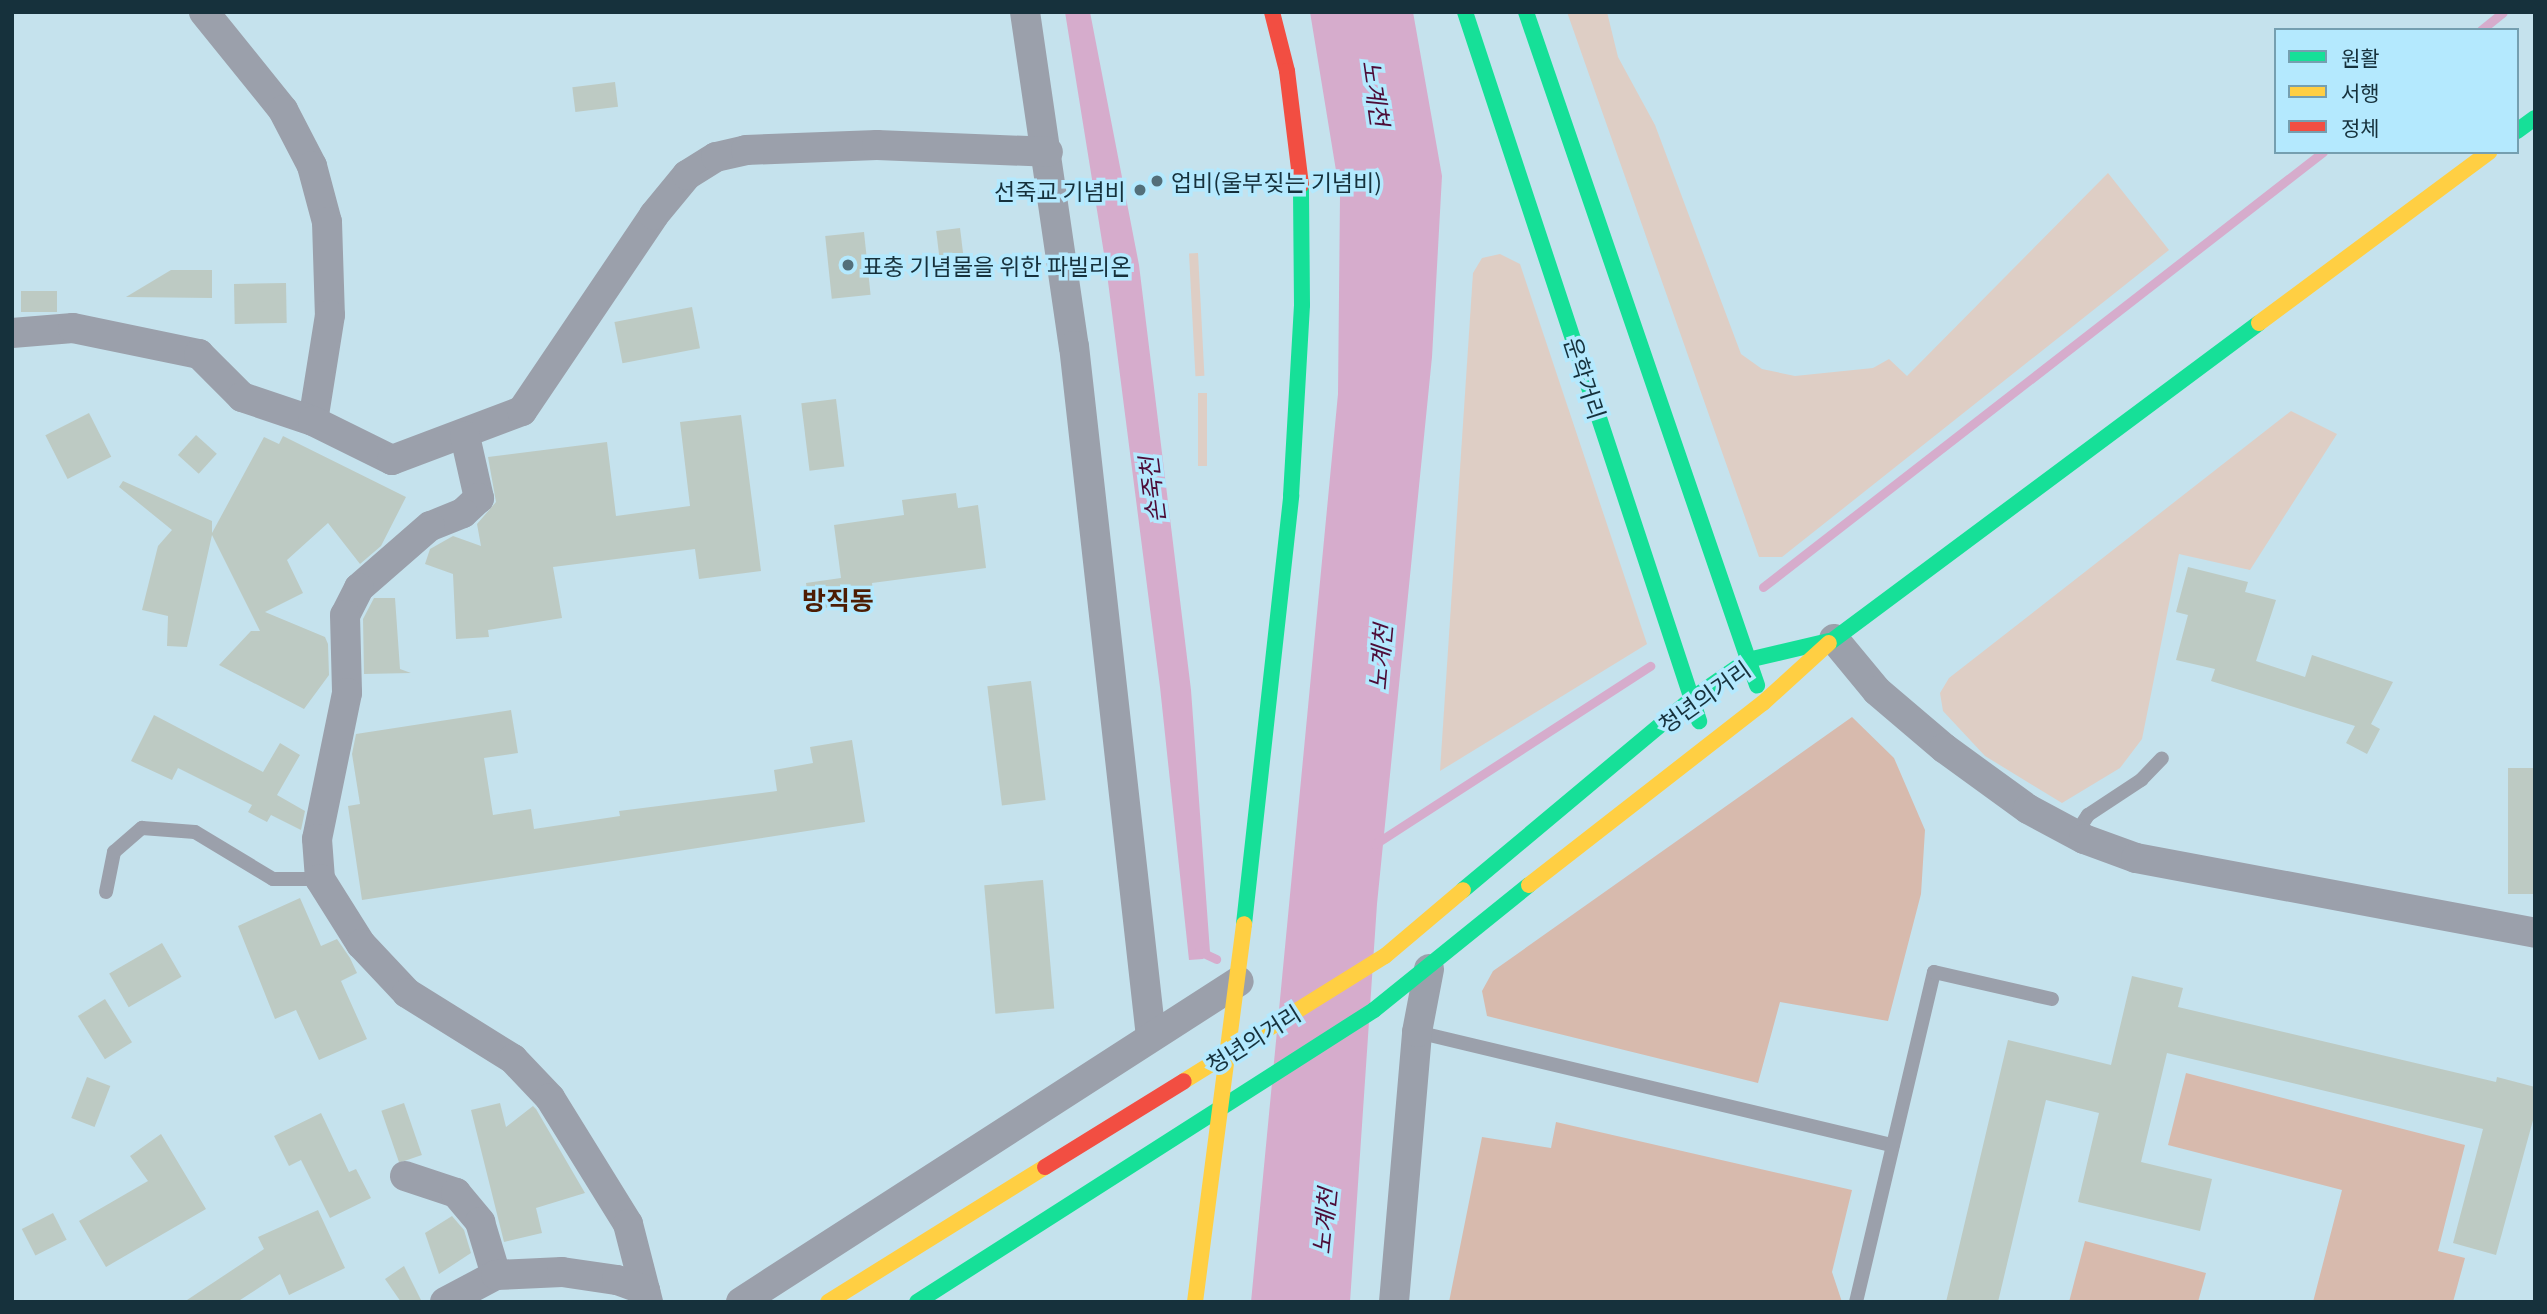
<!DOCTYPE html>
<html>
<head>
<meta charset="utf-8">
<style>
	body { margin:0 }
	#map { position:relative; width:2547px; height:1314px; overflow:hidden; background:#c5e2ed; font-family:Georgia,"Noto Sans KR",serif }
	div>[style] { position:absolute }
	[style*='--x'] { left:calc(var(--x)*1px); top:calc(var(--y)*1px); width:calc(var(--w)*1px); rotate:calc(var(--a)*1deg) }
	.green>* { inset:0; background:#decec5; transform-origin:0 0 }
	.forest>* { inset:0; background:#d7baad }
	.water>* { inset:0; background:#d6accc }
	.stream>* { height:9px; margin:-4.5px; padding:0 4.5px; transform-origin:4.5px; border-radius:4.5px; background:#d6accc }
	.building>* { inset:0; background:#bdcac3; transform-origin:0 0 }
	.lane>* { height:14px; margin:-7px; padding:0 7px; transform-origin:7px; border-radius:7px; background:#9ba0ab }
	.street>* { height:30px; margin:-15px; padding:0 15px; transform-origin:15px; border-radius:15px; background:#9ba0ab }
	.fast>* { height:16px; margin:-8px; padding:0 8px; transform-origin:8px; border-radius:8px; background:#16e098 }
	.slow>* { height:16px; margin:-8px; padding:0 8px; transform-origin:8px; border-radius:8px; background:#ffcf43 }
	.jam>* { height:16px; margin:-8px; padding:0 8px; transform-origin:8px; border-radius:8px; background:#f24e42 }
	.dots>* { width:19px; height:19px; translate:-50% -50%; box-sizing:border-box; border:4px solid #b4e9fe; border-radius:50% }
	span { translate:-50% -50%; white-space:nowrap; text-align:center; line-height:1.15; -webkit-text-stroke:7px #b4e9fe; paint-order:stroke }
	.poi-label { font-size:23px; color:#16313c }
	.left { translate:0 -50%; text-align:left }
	.right { translate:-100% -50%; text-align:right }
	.street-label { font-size:23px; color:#16313c }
	.water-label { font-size:24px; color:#4d0c37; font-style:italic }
	.quarter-label { font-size:26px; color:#4d1d04; font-weight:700 }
	.frame { position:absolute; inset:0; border:14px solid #16313c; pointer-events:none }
	.legend { position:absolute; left:2274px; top:28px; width:245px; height:126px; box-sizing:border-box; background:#b4e9fe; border:2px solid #759fb0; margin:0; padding:9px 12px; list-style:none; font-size:21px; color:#16313c }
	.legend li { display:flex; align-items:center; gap:14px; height:35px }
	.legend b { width:35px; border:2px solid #759fb0 }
</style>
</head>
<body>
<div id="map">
	<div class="green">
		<div style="clip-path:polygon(1567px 12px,1607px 12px,1618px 57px,1655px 125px,1741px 354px,1762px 369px,1795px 376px,1873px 368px,1889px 359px,1907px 376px,2108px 173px,2169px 250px,1782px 557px,1759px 557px)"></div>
		<div style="left:1198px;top:253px;width:123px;height:9px;rotate:87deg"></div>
		<div style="clip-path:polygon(1500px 254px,1520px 264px,1647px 644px,1440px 771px,1473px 273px,1482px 258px)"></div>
		<div style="left:1198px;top:393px;width:9px;height:73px"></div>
		<div style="clip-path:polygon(2291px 411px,2337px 434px,2250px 570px,2179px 554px,2142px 739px,2120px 768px,2062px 803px,1985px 756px,1943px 711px,1940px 693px,1949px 678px)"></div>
	</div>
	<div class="forest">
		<div style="clip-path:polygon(1852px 717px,1894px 758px,1925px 830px,1921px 894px,1888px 1021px,1780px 1002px,1758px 1083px,1487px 1016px,1482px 991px,1493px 971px)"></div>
		<div style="clip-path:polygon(2186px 1073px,2465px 1145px,2438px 1251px,2465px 1258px,2453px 1302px,2313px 1302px,2342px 1190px,2168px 1145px)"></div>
		<div style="clip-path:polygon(1556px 1122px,1852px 1190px,1832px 1272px,1842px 1302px,1449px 1302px,1482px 1137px,1551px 1148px)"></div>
		<div style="clip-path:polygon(2085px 1241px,2206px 1273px,2198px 1302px,2069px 1302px)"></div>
	</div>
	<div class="water">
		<div style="clip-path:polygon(1065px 12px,1090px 12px,1139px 265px,1191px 690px,1210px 952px,1203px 959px,1189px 960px,1160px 687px,1106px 266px)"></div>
		<div style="clip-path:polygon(1310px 12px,1413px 12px,1442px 176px,1432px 357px,1377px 904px,1350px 1302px,1251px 1302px,1338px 394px,1340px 195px)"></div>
	</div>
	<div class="stream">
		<div style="--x:2481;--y:30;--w:28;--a:-39"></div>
		<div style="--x:1763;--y:587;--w:709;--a:-37.84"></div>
		<div style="--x:1375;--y:844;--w:328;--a:-32.9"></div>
		<div style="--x:1199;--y:951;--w:19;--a:25"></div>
	</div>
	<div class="building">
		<div style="left:615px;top:82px;width:25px;height:43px;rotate:83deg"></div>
		<div style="left:960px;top:228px;width:43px;height:24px;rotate:83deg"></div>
		<div style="left:864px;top:232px;width:63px;height:39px;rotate:84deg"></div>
		<div style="clip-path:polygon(171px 270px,212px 270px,212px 298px,126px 297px)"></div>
		<div style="left:286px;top:283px;width:40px;height:52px;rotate:89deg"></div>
		<div style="left:57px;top:291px;width:21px;height:36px;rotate:90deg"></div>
		<div style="left:692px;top:307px;width:42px;height:79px;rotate:79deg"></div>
		<div style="left:836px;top:399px;width:68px;height:35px;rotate:83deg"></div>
		<div style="left:89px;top:413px;width:49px;height:49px;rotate:63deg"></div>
		<div style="clip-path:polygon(741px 415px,761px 571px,699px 579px,695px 549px,553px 567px,562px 618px,488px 630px,489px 637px,456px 639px,453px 574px,425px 564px,430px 549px,453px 536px,481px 546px,477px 524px,496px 502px,488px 457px,607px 442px,616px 516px,690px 506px,680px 422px)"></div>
		<div style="left:196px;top:435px;width:28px;height:27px;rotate:42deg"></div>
		<div style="clip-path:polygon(283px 436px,406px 497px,381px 546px,360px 564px,328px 523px,287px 560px,303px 593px,265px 612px,325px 637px,328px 644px,329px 675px,304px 709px,219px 665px,251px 631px,260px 631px,212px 535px,187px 647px,167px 646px,168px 616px,142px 610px,158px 546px,172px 530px,119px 487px,123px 481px,212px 521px,212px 533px,264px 437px,279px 444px)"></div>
		<div style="clip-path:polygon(956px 493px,958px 508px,978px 505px,986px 568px,872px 583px,874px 601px,810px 610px,806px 583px,841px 578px,834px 525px,904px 515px,902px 500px)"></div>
		<div style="clip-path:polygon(2188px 567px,2248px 582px,2245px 592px,2276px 600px,2256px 661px,2305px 677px,2312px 655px,2393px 682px,2371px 724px,2380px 729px,2367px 754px,2346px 743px,2355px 726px,2211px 681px,2215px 669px,2176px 660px,2188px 615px,2176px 612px)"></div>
		<div style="clip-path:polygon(374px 598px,395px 598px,400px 669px,411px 673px,364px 674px,363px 619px)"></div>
		<div style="left:1031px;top:681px;width:120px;height:44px;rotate:83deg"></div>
		<div style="clip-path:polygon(511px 710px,518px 753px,484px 758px,493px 815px,531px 809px,534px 829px,620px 816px,619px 811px,777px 791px,774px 770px,813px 763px,810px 747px,852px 740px,865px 822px,362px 900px,348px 806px,360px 804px,352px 754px,356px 734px)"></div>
		<div style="clip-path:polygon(154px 715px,263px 772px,280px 743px,300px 755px,277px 795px,305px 811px,301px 830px,271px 815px,267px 822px,248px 812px,252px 805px,178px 768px,172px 780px,131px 761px)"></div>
		<div style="left:2508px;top:768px;width:27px;height:126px"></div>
		<div style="left:1043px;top:880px;width:129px;height:59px;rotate:85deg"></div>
		<div style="clip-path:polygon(300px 898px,321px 946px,337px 939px,350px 958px,357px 973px,341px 981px,367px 1039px,319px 1060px,296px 1010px,275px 1019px,238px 926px)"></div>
		<div style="left:162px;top:943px;width:39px;height:61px;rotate:60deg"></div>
		<div style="clip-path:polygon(2132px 976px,2183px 988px,2178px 1007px,2496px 1082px,2497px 1077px,2535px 1087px,2535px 1113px,2496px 1255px,2453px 1243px,2483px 1129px,2167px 1053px,2141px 1162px,2212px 1179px,2200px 1231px,2078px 1202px,2099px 1113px,2046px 1100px,1998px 1302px,1946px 1302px,2008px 1040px,2111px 1065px)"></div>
		<div style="left:105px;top:999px;width:51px;height:32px;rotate:58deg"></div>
		<div style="left:87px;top:1077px;width:25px;height:44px;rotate:21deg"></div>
		<div style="left:404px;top:1103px;width:55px;height:24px;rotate:71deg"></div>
		<div style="clip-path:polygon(500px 1103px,506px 1127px,533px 1106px,536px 1109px,585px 1193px,536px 1208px,542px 1233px,504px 1242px,471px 1110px)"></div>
		<div style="clip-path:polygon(321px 1113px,349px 1172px,356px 1169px,371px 1198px,330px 1218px,301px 1160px,289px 1166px,274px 1136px)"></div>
		<div style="clip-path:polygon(161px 1134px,206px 1209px,106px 1267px,79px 1221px,148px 1181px,130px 1156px)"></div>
		<div style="clip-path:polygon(318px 1210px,345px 1268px,289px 1295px,280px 1274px,237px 1302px,184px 1302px,264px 1249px,258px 1237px)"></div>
		<div style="left:53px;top:1213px;width:30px;height:35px;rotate:63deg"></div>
		<div style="clip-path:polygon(452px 1216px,464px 1230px,471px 1253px,439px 1274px,425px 1233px)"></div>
		<div style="clip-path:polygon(404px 1266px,422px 1302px,401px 1302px,385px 1279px)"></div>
	</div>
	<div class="lane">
		<div style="--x:2075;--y:835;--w:24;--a:-57"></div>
		<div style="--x:2088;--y:815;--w:64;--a:-33.4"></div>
		<div style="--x:2141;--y:780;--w:30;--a:-46"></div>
		<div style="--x:106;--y:892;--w:41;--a:-78.7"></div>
		<div style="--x:114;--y:852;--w:37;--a:-41"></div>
		<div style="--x:142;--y:828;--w:53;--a:4.3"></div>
		<div style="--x:195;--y:832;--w:91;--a:31.1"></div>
		<div style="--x:273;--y:879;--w:47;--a:0"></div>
		<div style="--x:1417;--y:1032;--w:489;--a:13.4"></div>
		<div style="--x:1856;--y:1302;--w:339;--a:-76.7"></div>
		<div style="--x:1934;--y:972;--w:121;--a:12.9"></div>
	</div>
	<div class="street">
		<div style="--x:204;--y:12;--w:126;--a:51.1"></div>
		<div style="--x:283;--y:110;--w:63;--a:62.6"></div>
		<div style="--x:312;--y:166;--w:58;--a:75"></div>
		<div style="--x:327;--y:222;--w:93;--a:88.2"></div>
		<div style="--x:330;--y:315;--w:107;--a:99.1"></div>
		<div style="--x:1025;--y:12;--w:338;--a:81.7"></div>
		<div style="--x:1074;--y:346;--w:695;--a:83.64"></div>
		<div style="--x:12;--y:333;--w:61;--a:-4.7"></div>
		<div style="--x:73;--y:328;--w:129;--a:11.7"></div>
		<div style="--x:199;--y:354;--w:61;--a:45"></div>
		<div style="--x:242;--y:397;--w:75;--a:18.7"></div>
		<div style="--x:313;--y:421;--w:88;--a:26.3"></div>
		<div style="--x:392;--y:460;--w:139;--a:-20.7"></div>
		<div style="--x:522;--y:411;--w:236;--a:-56"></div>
		<div style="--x:654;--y:215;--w:52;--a:-50.5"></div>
		<div style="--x:687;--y:175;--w:34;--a:-32"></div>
		<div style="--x:716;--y:157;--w:31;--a:-13"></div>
		<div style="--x:746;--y:150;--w:131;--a:-2.2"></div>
		<div style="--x:877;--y:145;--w:171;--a:2.3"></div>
		<div style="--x:465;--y:436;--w:64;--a:77.3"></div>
		<div style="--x:479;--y:498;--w:22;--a:137"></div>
		<div style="--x:463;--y:513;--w:35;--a:158"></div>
		<div style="--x:430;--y:526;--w:94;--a:138.9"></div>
		<div style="--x:359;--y:588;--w:30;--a:117"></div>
		<div style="--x:345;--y:615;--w:78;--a:88.5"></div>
		<div style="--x:347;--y:693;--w:149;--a:101.6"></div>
		<div style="--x:317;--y:839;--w:40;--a:85.7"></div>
		<div style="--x:320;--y:879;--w:77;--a:57.8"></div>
		<div style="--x:361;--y:944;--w:67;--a:46.8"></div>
		<div style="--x:407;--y:993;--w:125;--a:31.9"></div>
		<div style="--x:513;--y:1059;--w:54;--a:46.5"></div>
		<div style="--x:550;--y:1098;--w:148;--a:58.2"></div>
		<div style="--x:628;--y:1224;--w:81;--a:75.6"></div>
		<div style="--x:1834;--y:639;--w:67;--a:50.4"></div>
		<div style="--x:1877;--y:691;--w:88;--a:40.4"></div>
		<div style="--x:1944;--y:748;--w:104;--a:36"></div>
		<div style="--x:2028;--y:809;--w:64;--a:28.2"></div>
		<div style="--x:2084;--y:839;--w:55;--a:20.1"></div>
		<div style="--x:2136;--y:858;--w:406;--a:10.6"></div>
		<div style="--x:405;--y:1176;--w:54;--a:18.4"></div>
		<div style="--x:456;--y:1193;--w:38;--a:50"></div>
		<div style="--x:480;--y:1222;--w:55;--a:73.2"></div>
		<div style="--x:445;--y:1302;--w:58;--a:-27.9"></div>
		<div style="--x:496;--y:1275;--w:66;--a:-2.6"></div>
		<div style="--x:562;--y:1272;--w:56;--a:8.3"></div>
		<div style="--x:617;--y:1280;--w:30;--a:20"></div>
		<div style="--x:741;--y:1302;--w:592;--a:-32.8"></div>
		<div style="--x:1394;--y:1302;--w:271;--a:-85.1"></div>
		<div style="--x:1417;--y:1032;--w:64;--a:-79.2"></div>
	</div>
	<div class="fast">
		<div style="--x:1465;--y:12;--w:747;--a:71.73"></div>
		<div style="--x:1526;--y:12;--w:712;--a:71.06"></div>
		<div style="--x:2517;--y:131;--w:22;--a:-36"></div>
		<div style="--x:1829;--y:643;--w:536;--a:-36.66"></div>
		<div style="--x:1463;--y:890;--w:300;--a:-39.9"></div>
		<div style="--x:1693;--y:698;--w:67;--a:-34.6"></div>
		<div style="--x:1748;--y:660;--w:83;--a:-13.2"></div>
		<div style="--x:1244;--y:924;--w:431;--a:-83.7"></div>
		<div style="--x:1291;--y:496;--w:191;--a:-86.7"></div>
		<div style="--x:1302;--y:305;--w:120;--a:-90.5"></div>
		<div style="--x:917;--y:1302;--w:542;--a:-32.58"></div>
		<div style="--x:1374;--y:1010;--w:199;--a:-38.9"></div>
	</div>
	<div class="slow">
		<div style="--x:2259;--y:323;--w:287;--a:-36.6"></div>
		<div style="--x:1529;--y:885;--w:296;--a:-37.9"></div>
		<div style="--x:1763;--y:703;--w:89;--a:-42.3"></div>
		<div style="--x:1184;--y:1081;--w:237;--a:-31.9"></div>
		<div style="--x:1385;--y:956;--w:102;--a:-40.2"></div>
		<div style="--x:828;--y:1302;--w:256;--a:-31.9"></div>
		<div style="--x:1195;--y:1302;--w:381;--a:-82.6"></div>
	</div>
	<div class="jam">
		<div style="--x:1272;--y:12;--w:61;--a:75.7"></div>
		<div style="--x:1287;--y:71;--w:115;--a:83"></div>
		<div style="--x:1045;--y:1167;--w:163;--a:-31.7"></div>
	</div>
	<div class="dots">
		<div style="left:1157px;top:181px;background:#536f7a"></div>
		<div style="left:1140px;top:190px;background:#536f7a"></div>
		<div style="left:848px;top:265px;background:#536f7a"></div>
	</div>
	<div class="poi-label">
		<span class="left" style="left:1171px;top:181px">업비(울부짖는 기념비)</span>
		<span class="right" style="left:1126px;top:190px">선죽교 기념비</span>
		<span class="left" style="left:862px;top:265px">표충 기념물을 위한 파빌리온</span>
	</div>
	<div class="street-label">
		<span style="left:1586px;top:378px;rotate:72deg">운학거리</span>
		<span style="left:1704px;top:696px;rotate:-35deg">청년의거리</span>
		<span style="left:1253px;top:1038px;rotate:-32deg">청년의거리</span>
	</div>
	<div class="water-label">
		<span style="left:1377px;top:93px;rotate:82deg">노계천</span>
		<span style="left:1151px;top:490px;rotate:-97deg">손죽천</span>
		<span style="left:1379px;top:657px;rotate:-85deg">노계천</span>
		<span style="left:1323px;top:1221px;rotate:-84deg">노계천</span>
	</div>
	<div class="quarter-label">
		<span style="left:838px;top:599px">방직동</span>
	</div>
	<div class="frame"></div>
	<ul class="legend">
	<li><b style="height:9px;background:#16e098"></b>원활</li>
	<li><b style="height:9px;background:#ffcf43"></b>서행</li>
	<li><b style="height:9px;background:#f24e42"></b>정체</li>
	</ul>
</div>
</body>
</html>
